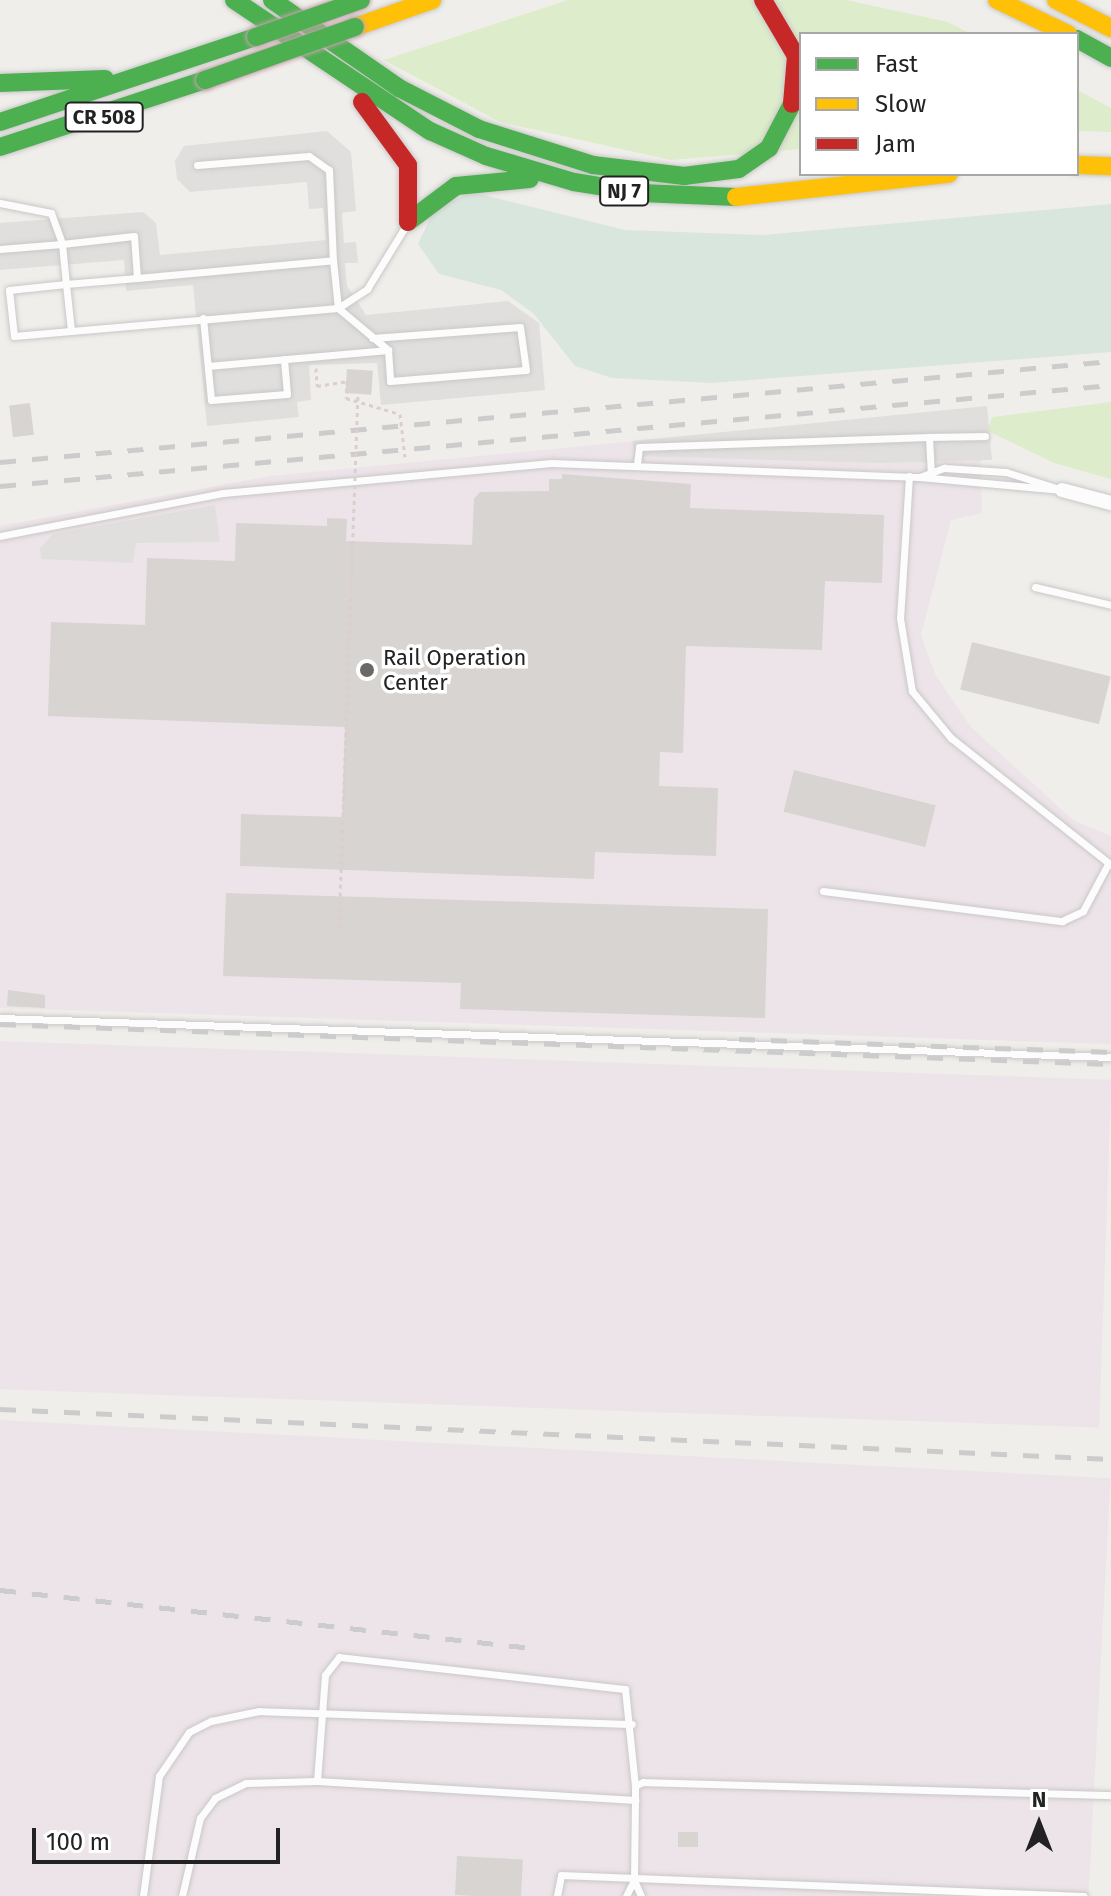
<!DOCTYPE html>
<html>
<head>
<meta charset="utf-8">
<style>
	body { margin:0 }
	#map { position:relative; width:1111px; height:1896px; overflow:hidden; background:#f0eeeb; font-family:"Fira Sans",sans-serif }
	div>[style] { position:absolute }
	[style*='--x'] { left:calc(var(--x)*1px); top:calc(var(--y)*1px); width:calc(var(--w)*1px); rotate:calc(var(--a)*1deg) }
	.industrial>* { inset:0; background:#ede4e9; transform-origin:0 0 }
	.grass>* { inset:0; background:#ddeccb }
	.wetland>* { inset:0; background:#d9e6de }
	.parking>* { inset:0; background:#e0dfde }
	.building>* { inset:0; background:#d7d4d2; transform-origin:0 0 }
	.path>* { height:3px; margin-top:-1.5px; transform-origin:0; background:repeating-linear-gradient(90deg,#dccecd 0 4px,transparent 0 8px) }
	.roads { filter:drop-shadow(0 0 2px #c9c8c7) drop-shadow(0 0 2px #c9c8c7) }
	.lane>* { height:7px; margin:-3.5px; padding:0 3.5px; transform-origin:3.5px; border-radius:3.5px; background:#fdfcfc }
	.street>* { height:14px; margin:-7px; padding:0 7px; transform-origin:7px; border-radius:7px; background:#fdfcfc }
	.fast>* { height:18px; margin:-9px; padding:0 9px; transform-origin:9px; border-radius:9px; background:#4caf50 }
	.slow>* { height:18px; margin:-9px; padding:0 9px; transform-origin:9px; border-radius:9px; background:#ffc107 }
	.jam>* { height:18px; margin:-9px; padding:0 9px; transform-origin:9px; border-radius:9px; background:#c62828 }
	.rail>* { height:5px; margin-top:-2.5px; transform-origin:0; background:repeating-linear-gradient(90deg,#ccc 0 16px,transparent 0 32px) }
	.path-bridge>* { height:3px; margin-top:-1.5px; transform-origin:0; background:repeating-linear-gradient(90deg,#dccecd 0 4px,transparent 0 8px) }
	.bridges { filter:drop-shadow(0 0 2px #c5a2ac) drop-shadow(0 0 2px #c5a2ac) }
	.fast-bridge>* { height:18px; margin:-9px; padding:0 9px; transform-origin:9px; border-radius:9px; background:#4caf50 }
	.dots>* { width:22px; height:22px; translate:-50% -50%; box-sizing:border-box; border:4px solid #fff; border-radius:50% }
	span { translate:-50% -50%; white-space:nowrap; text-align:center; line-height:1.15; -webkit-text-stroke:7px #fff; paint-order:stroke }
	.shield-label span { padding:2px 6px; background:#fff; border:2px solid; border-radius:6px; -webkit-text-stroke-width:0 }
	.shield-label { font-size:20px; color:#222; font-weight:700 }
	.poi-label { font-size:22px; color:#222 }
	.left { translate:0 -50%; text-align:left }
	.legend { position:absolute; left:799px; top:32px; width:280px; height:144px; box-sizing:border-box; background:#fff; border:2px solid #a7a7a7; margin:0; padding:10px 14px; list-style:none; font-size:24px; color:#222 }
	.legend li { display:flex; align-items:center; gap:16px; height:40px }
	.legend b { width:40px; border:2px solid #a7a7a7 }
	.north { position:absolute; left:999px; top:1784px; width:80px; height:80px; -webkit-text-stroke:6px #fff; paint-order:stroke; rotate:0deg; font-size:22px; font-weight:700; line-height:32px; text-align:center; color:#222 }
	.north::after { content:''; display:block; margin:auto; width:28px; height:36px; background:#222; clip-path:polygon(50% 0,100% 100%,50% 72%,0 100%) }
	.scale { position:absolute; left:32px; top:1828px; width:248px; height:36px; box-sizing:border-box; border:4px solid #222; border-top:0; padding-left:10px; font-size:24px; line-height:28px; white-space:nowrap; color:#222; -webkit-text-stroke:6px #fff; paint-order:stroke }
</style>
</head>
<body>
<div id="map">
	<div class="industrial">
		<div style="clip-path:polygon(980px 408px,982px 513px,951px 520px,921px 635px,935px 674px,971px 727px,1073px 820px,1111px 836px,1111px 1044px,0 1008px,0 526px,270px 476px)"></div>
		<div style="left:0;top:1041px;width:1112px;height:348px;rotate:2deg"></div>
		<div style="left:0;top:1420px;width:1112px;height:476px;rotate:3deg"></div>
	</div>
	<div class="grass">
		<div style="clip-path:polygon(568px 0,846px 0,948px 22px,971px 34px,801px 34px,801px 149px,671px 160px,500px 122px,384px 60px)"></div>
		<div style="clip-path:polygon(1077px 90px,1111px 108px,1111px 132px,1077px 131px)"></div>
		<div style="clip-path:polygon(1111px 402px,1111px 479px,1054px 463px,986px 430px,993px 417px)"></div>
	</div>
	<div class="wetland">
		<div style="clip-path:polygon(472px 192px,625px 230px,763px 235px,1111px 204px,1111px 352px,712px 383px,612px 378px,575px 366px,534px 314px,501px 290px,439px 274px,418px 244px,434px 210px)"></div>
	</div>
	<div class="parking">
		<div style="clip-path:polygon(327px 131px,351px 152px,356px 211px,342px 213px,344px 243px,356px 242px,358px 263px,345px 263px,347px 286px,366px 315px,508px 301px,539px 323px,545px 390px,381px 405px,377px 363px,309px 365px,311px 400px,297px 402px,299px 417px,207px 426px,193px 285px,126px 291px,124px 260px,0 270px,0 223px,143px 212px,156px 223px,160px 255px,326px 240px,323px 208px,309px 209px,307px 182px,190px 192px,177px 179px,175px 161px,184px 146px)"></div>
		<div style="clip-path:polygon(987px 406px,992px 460px,880px 463px,635px 456px,632px 441px)"></div>
		<div style="clip-path:polygon(215px 505px,220px 542px,136px 543px,133px 563px,41px 559px,40px 548px,53px 534px)"></div>
	</div>
	<div class="building">
		<div style="left:347px;top:369px;width:26px;height:24px;rotate:4deg"></div>
		<div style="left:30px;top:403px;width:32px;height:21px;rotate:83deg"></div>
		<div style="clip-path:polygon(562px 474px,691px 484px,690px 508px,884px 515px,882px 583px,825px 581px,822px 650px,686px 646px,683px 753px,660px 752px,659px 786px,718px 788px,716px 856px,595px 852px,594px 879px,240px 866px,241px 814px,342px 817px,345px 727px,48px 716px,51px 622px,145px 625px,147px 558px,235px 561px,236px 523px,327px 526px,327px 518px,347px 519px,346px 541px,472px 545px,474px 499px,480px 492px,549px 491px,549px 479px,562px 479px)"></div>
		<div style="left:972px;top:642px;width:143px;height:49px;rotate:14deg"></div>
		<div style="left:794px;top:770px;width:146px;height:43px;rotate:14deg"></div>
		<div style="clip-path:polygon(226px 893px,768px 909px,765px 1018px,460px 1009px,461px 983px,223px 976px)"></div>
		<div style="clip-path:polygon(8px 990px,45px 995px,45px 1008px,7px 1006px)"></div>
		<div style="left:678px;top:1832px;width:20px;height:15px"></div>
		<div style="left:457px;top:1856px;width:66px;height:39px;rotate:3deg"></div>
	</div>
	<div class="path">
		<div style="--x:316;--y:368;--w:18;--a:87"></div>
		<div style="--x:317;--y:386;--w:30;--a:-9"></div>
		<div style="--x:347;--y:381;--w:17;--a:93"></div>
		<div style="--x:346;--y:398;--w:56;--a:16.5"></div>
		<div style="--x:400;--y:414;--w:43;--a:83.4"></div>
	</div>
	<div class="roads">
		<div class="lane">
			<div style="--x:197;--y:165;--w:112;--a:-4.6"></div>
			<div style="--x:309;--y:156;--w:24;--a:35"></div>
			<div style="--x:329;--y:170;--w:90;--a:87.5"></div>
			<div style="--x:0;--y:203;--w:52;--a:11.1"></div>
			<div style="--x:51;--y:213;--w:33;--a:70"></div>
			<div style="--x:62;--y:244;--w:72;--a:-6.3"></div>
			<div style="--x:134;--y:236;--w:42;--a:85.9"></div>
			<div style="--x:137;--y:278;--w:197;--a:-5.2"></div>
			<div style="--x:333;--y:260;--w:48;--a:84.1"></div>
			<div style="--x:338;--y:308;--w:65;--a:40"></div>
			<div style="--x:0;--y:249;--w:62;--a:-4.6"></div>
			<div style="--x:62;--y:244;--w:40;--a:84.3"></div>
			<div style="--x:66;--y:284;--w:47;--a:83.9"></div>
			<div style="--x:71;--y:331;--w:57;--a:175"></div>
			<div style="--x:14;--y:336;--w:46;--a:-96.2"></div>
			<div style="--x:9;--y:290;--w:57;--a:-6"></div>
			<div style="--x:66;--y:284;--w:71;--a:-4.8"></div>
			<div style="--x:203;--y:318;--w:82;--a:84.4"></div>
			<div style="--x:211;--y:400;--w:76;--a:-4.5"></div>
			<div style="--x:287;--y:394;--w:35;--a:-95"></div>
			<div style="--x:71;--y:331;--w:268;--a:-4.9"></div>
			<div style="--x:338;--y:308;--w:35;--a:-33"></div>
			<div style="--x:367;--y:289;--w:73;--a:-58.5"></div>
			<div style="--x:208;--y:366;--w:181;--a:-5.1"></div>
			<div style="--x:388;--y:350;--w:31;--a:86"></div>
			<div style="--x:390;--y:381;--w:136;--a:-4.6"></div>
			<div style="--x:526;--y:370;--w:43;--a:-97.9"></div>
			<div style="--x:520;--y:327;--w:148;--a:175.7"></div>
			<div style="--x:929;--y:437;--w:56;--a:-1"></div>
			<div style="--x:637;--y:464;--w:17;--a:-83"></div>
			<div style="--x:639;--y:447;--w:290;--a:-2"></div>
			<div style="--x:929;--y:437;--w:35;--a:87"></div>
			<div style="--x:944;--y:468;--w:62;--a:3.7"></div>
			<div style="--x:1006;--y:472;--w:59;--a:17.8"></div>
			<div style="--x:1062;--y:490;--w:143;--a:-174.8"></div>
			<div style="--x:920;--y:477;--w:26;--a:-21"></div>
			<div style="--x:909;--y:476;--w:142;--a:93.6"></div>
			<div style="--x:900;--y:618;--w:74;--a:80.7"></div>
			<div style="--x:912;--y:691;--w:61;--a:50.3"></div>
			<div style="--x:951;--y:738;--w:204;--a:38.4"></div>
			<div style="--x:0;--y:536;--w:227;--a:-10.9"></div>
			<div style="--x:223;--y:493;--w:330;--a:-5.2"></div>
			<div style="--x:552;--y:463;--w:368;--a:2.2"></div>
			<div style="--x:1035;--y:587;--w:78;--a:13.3"></div>
			<div style="--x:823;--y:891;--w:241;--a:7.2"></div>
			<div style="--x:1062;--y:921;--w:23;--a:-25"></div>
			<div style="--x:1083;--y:911;--w:53;--a:-62"></div>
			<div style="--x:0;--y:1018;--w:1112;--a:2.01"></div>
			<div style="--x:317;--y:1781;--w:106;--a:-85.7"></div>
			<div style="--x:325;--y:1675;--w:23;--a:-52"></div>
			<div style="--x:339;--y:1657;--w:288;--a:6.4"></div>
			<div style="--x:625;--y:1689;--w:98;--a:84.1"></div>
			<div style="--x:143;--y:1896;--w:121;--a:-82.4"></div>
			<div style="--x:159;--y:1776;--w:53;--a:-55.7"></div>
			<div style="--x:189;--y:1732;--w:25;--a:-27"></div>
			<div style="--x:211;--y:1721;--w:49;--a:-11.8"></div>
			<div style="--x:259;--y:1711;--w:373;--a:2"></div>
			<div style="--x:182;--y:1896;--w:80;--a:-77"></div>
			<div style="--x:200;--y:1818;--w:25;--a:-53"></div>
			<div style="--x:215;--y:1798;--w:34;--a:-26"></div>
			<div style="--x:246;--y:1783;--w:71;--a:-1.6"></div>
			<div style="--x:317;--y:1781;--w:319;--a:3.4"></div>
			<div style="--x:557;--y:1896;--w:21;--a:-79"></div>
			<div style="--x:561;--y:1875;--w:523;--a:2.3"></div>
			<div style="--x:626;--y:1896;--w:18;--a:-63"></div>
			<div style="--x:641;--y:1896;--w:17;--a:-114"></div>
			<div style="--x:634;--y:1880;--w:80;--a:-89.3"></div>
			<div style="--x:635;--y:1800;--w:14;--a:-90"></div>
			<div style="--x:635;--y:1786;--w:9;--a:-27"></div>
			<div style="--x:643;--y:1782;--w:468;--a:1.6"></div>
		</div>
		<div class="street">
			<div style="--x:1062;--y:490;--w:51;--a:14.9"></div>
		</div>
		<div class="fast">
			<div style="--x:234;--y:0;--w:236;--a:33.8"></div>
			<div style="--x:430;--y:131;--w:61;--a:24.1"></div>
			<div style="--x:486;--y:156;--w:92;--a:16.5"></div>
			<div style="--x:574;--y:182;--w:68;--a:9.3"></div>
			<div style="--x:641;--y:193;--w:95;--a:2.4"></div>
			<div style="--x:272;--y:0;--w:155;--a:34.7"></div>
			<div style="--x:399;--y:88;--w:90;--a:27.1"></div>
			<div style="--x:479;--y:129;--w:120;--a:17.5"></div>
			<div style="--x:593;--y:165;--w:92;--a:6.9"></div>
			<div style="--x:684;--y:176;--w:55;--a:-7.3"></div>
			<div style="--x:739;--y:169;--w:37;--a:-35"></div>
			<div style="--x:769;--y:148;--w:50;--a:-62.4"></div>
			<div style="--x:1077;--y:39;--w:39;--a:29"></div>
			<div style="--x:0;--y:83;--w:105;--a:-2.2"></div>
			<div style="--x:0;--y:122;--w:270;--a:-18.4"></div>
			<div style="--x:0;--y:147;--w:216;--a:-18.1"></div>
			<div style="--x:408;--y:222;--w:60;--a:-36.9"></div>
			<div style="--x:456;--y:186;--w:74;--a:-5.4"></div>
		</div>
		<div class="slow">
			<div style="--x:997;--y:0;--w:79;--a:25.6"></div>
			<div style="--x:1056;--y:0;--w:62;--a:27"></div>
			<div style="--x:355;--y:27;--w:82;--a:-19.3"></div>
			<div style="--x:1077;--y:165;--w:34;--a:2"></div>
			<div style="--x:736;--y:197;--w:214;--a:-6.2"></div>
		</div>
		<div class="jam">
			<div style="--x:763;--y:0;--w:65;--a:59.5"></div>
			<div style="--x:796;--y:56;--w:48;--a:94.8"></div>
			<div style="--x:362;--y:102;--w:78;--a:53.9"></div>
			<div style="--x:408;--y:165;--w:57;--a:90"></div>
		</div>
	</div>
	<div class="rail">
		<div style="--x:0;--y:462;--w:1116;--a:-5.19"></div>
		<div style="--x:0;--y:486;--w:1116;--a:-5.19"></div>
		<div style="--x:0;--y:1024;--w:1112;--a:2.06"></div>
		<div style="--x:739;--y:1039;--w:372;--a:2"></div>
		<div style="--x:0;--y:1409;--w:1112;--a:2.58"></div>
		<div style="--x:0;--y:1590;--w:544;--a:6.22"></div>
	</div>
	<div class="path-bridge">
		<div style="--x:339;--y:928;--w:535;--a:-87.97"></div>
	</div>
	<div class="bridges">
		<div class="fast-bridge">
			<div style="--x:256;--y:37;--w:111;--a:-19.4"></div>
			<div style="--x:205;--y:80;--w:159;--a:-19.5"></div>
		</div>
	</div>
	<div class="dots">
		<div style="left:367px;top:670px;background:#6a6968"></div>
	</div>
	<div class="shield-label">
		<span style="left:104px;top:117px">CR 508</span>
		<span style="left:624px;top:191px">NJ 7</span>
	</div>
	<div class="poi-label">
		<span class="left" style="left:383px;top:670px">Rail Operation<br>Center</span>
	</div>
	<ul class="legend">
	<li><b style="height:10px;background:#4caf50"></b>Fast</li>
	<li><b style="height:10px;background:#ffc107"></b>Slow</li>
	<li><b style="height:10px;background:#c62828"></b>Jam</li>
	</ul>
	<div class="north">N</div>
	<div class="scale">100 m</div>
</div>
</body>
</html>
